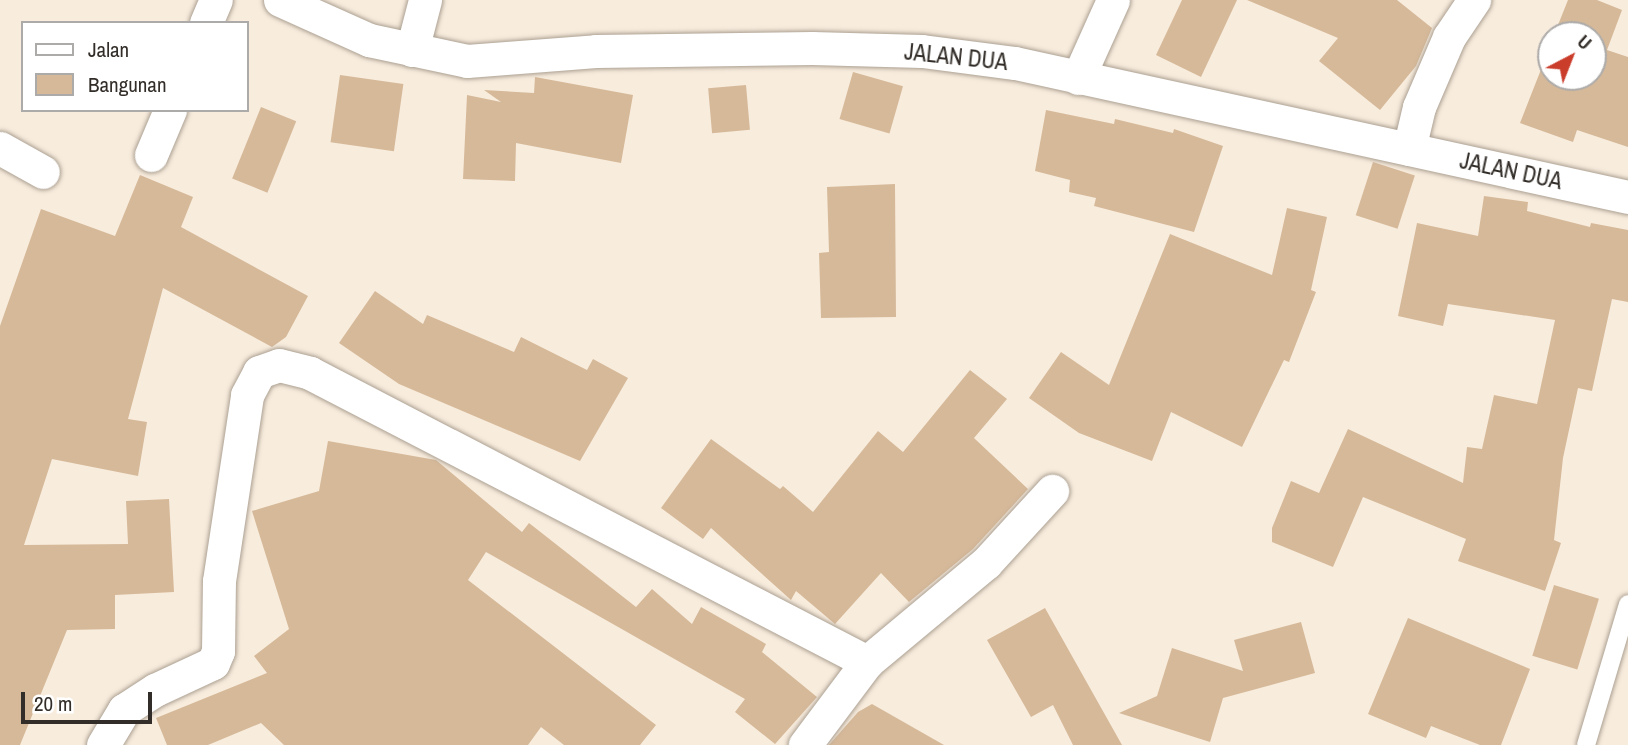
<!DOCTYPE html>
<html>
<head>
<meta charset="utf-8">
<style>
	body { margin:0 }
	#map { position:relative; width:1628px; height:745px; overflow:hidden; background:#f8ecdd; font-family:"Archivo Narrow",sans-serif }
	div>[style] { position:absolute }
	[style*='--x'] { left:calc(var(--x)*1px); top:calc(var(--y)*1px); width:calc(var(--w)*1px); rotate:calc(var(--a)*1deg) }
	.building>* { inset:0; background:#d6b999; transform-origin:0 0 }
	.roads { filter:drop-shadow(0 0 2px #aba092) drop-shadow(0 0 2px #aba092) }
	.service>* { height:18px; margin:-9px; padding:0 9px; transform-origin:9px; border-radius:9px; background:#fff }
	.minor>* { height:33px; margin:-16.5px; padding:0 16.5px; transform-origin:16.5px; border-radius:16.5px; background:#fff }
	span { translate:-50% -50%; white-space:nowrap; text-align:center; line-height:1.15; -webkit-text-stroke:7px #fff; paint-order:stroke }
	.street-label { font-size:23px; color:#322d28 }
	.legend { position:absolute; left:21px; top:21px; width:228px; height:91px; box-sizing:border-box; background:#fff; border:2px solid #adaba9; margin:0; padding:9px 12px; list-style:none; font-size:21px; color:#322d28 }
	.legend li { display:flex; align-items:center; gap:14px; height:35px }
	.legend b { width:35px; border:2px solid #adaba9 }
	.north { position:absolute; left:1537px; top:21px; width:70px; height:70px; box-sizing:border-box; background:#fff; border:2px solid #adaba9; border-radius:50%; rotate:42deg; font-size:19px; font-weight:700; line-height:28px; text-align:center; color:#322d28 }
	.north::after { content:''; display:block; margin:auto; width:24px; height:32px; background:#ca3d2b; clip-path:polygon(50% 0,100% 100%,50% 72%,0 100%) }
	.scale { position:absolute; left:21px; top:692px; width:131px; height:32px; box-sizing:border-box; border:4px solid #322d28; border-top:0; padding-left:9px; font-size:21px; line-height:24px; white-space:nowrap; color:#322d28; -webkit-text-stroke:5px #fff; paint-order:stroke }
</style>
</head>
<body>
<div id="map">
	<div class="building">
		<div style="clip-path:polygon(1182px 0,1237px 0,1201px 77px,1156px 55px)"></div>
		<div style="clip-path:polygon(1247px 0,1397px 0,1432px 28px,1416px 66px,1380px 110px,1319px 61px,1338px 38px)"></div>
		<div style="clip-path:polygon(1568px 0,1597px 0,1622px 10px,1607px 50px,1628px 57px,1628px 147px,1577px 130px,1573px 142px,1520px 123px,1551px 44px,1551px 77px,1593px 77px,1593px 35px,1554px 35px)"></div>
		<div style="left:853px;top:72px;width:52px;height:49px;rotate:16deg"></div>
		<div style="left:340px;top:75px;width:64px;height:68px;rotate:8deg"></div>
		<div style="clip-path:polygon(535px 77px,633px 95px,621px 163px,516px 143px,515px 181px,463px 179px,467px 95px,501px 102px,484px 90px,534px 93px)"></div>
		<div style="left:746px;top:85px;width:45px;height:38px;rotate:85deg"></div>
		<div style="left:261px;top:107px;width:38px;height:77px;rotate:22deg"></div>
		<div style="clip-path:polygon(1046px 110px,1114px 124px,1115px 119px,1173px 133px,1174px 129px,1223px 146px,1194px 232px,1094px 206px,1096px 198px,1069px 192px,1070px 180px,1035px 171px)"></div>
		<div style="left:1373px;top:162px;width:44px;height:56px;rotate:18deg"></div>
		<div style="clip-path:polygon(140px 175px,193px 197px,181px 227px,308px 296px,286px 337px,272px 347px,163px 288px,128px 419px,147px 422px,138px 476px,52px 459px,24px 545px,128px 544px,126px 501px,169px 499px,174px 592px,115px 595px,115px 629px,67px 630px,20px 745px,0 745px,0 326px,41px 209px,115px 236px)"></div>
		<div style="clip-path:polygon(895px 184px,896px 317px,821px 318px,819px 253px,829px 252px,827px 187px)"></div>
		<div style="clip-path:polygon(1484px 196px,1528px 202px,1527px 211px,1590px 227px,1591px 223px,1628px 230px,1628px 302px,1612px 299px,1592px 391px,1578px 388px,1563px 458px,1554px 540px,1561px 543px,1545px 591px,1458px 561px,1466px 539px,1363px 497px,1333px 567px,1272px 542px,1272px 528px,1291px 481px,1319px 493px,1348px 429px,1463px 483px,1467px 447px,1482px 449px,1494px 395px,1537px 404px,1555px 320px,1448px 304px,1443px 326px,1398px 316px,1417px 223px,1478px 236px)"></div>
		<div style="clip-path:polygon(1287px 208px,1327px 217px,1311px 290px,1316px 292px,1289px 362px,1284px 360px,1242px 447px,1171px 412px,1152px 461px,1079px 433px,1029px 398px,1061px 352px,1109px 385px,1170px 234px,1272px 275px)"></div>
		<div style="clip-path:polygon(375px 291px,423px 324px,427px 315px,514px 352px,521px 337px,587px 370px,593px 359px,628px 378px,580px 461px,399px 384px,339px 343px)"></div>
		<div style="clip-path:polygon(970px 370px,1007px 399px,974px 438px,1028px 489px,973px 549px,909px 602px,881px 573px,835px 624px,796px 591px,791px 600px,711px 528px,703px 539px,661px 508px,711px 439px,780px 489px,783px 486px,813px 512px,878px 431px,903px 452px)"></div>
		<div style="clip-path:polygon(328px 441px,436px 460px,522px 532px,529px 523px,636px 607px,652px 589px,692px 624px,701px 607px,766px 644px,762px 652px,817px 697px,775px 744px,735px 712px,745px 699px,486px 552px,468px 580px,656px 725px,640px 745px,564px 745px,541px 727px,528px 745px,284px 745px,261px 723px,208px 745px,167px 745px,156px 718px,267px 673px,254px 656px,289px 629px,252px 511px,319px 491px)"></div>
		<div style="left:1554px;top:585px;width:47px;height:74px;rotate:17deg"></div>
		<div style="clip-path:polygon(1045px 608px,1122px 745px,1073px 745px,1053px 705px,1031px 717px,987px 640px)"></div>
		<div style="clip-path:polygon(1408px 618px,1530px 669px,1501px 745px,1480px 745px,1431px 726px,1426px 738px,1368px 714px)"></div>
		<div style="clip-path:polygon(1301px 622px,1315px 673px,1223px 698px,1210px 742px,1119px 713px,1157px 696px,1172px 648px,1243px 671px,1234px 640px)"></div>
		<div style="clip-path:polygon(872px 704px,944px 745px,829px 745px,858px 712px)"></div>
	</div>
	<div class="roads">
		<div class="service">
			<div style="--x:1586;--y:745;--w:147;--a:-73.4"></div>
		</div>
		<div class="minor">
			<div style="--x:280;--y:0;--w:98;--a:24.2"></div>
			<div style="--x:369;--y:40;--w:100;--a:12.1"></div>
			<div style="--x:467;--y:61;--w:129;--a:-4.4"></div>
			<div style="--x:596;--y:51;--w:216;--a:-0.8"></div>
			<div style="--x:812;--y:48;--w:110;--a:1.6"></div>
			<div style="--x:922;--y:51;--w:94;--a:7.4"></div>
			<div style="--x:1015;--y:63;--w:627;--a:12.33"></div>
			<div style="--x:206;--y:23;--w:25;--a:-67"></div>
			<div style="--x:412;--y:50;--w:52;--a:-75.4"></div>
			<div style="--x:1078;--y:78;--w:85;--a:-65.8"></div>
			<div style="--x:0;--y:148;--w:49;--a:29.2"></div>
			<div style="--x:1409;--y:149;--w:43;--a:-76.6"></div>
			<div style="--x:1419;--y:107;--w:76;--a:-66.8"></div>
			<div style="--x:1449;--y:37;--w:45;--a:-56"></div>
			<div style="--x:151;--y:155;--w:49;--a:-67.1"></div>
			<div style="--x:867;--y:662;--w:155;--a:-39.8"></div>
			<div style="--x:986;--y:563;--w:98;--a:-47.5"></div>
			<div style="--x:103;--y:745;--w:41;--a:-59"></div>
			<div style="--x:124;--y:710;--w:37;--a:-33"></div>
			<div style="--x:155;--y:690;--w:64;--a:-25"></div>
			<div style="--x:213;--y:663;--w:13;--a:-67"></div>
			<div style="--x:218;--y:651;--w:70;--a:-89.2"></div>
			<div style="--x:219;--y:581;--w:188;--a:-81.4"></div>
			<div style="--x:247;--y:395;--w:26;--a:-62"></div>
			<div style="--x:259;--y:372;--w:21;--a:-19"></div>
			<div style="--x:279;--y:365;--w:32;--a:14"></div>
			<div style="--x:310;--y:373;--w:628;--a:27.42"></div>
			<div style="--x:867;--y:662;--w:104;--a:126.8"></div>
		</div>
	</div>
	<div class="street-label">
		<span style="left:956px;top:57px;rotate:6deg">JALAN DUA</span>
		<span style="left:1511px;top:171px;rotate:12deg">JALAN DUA</span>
	</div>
	<ul class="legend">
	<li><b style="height:9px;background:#fff"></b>Jalan</li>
	<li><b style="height:19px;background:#d6b999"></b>Bangunan</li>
	</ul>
	<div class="north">U</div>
	<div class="scale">20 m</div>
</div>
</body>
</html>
